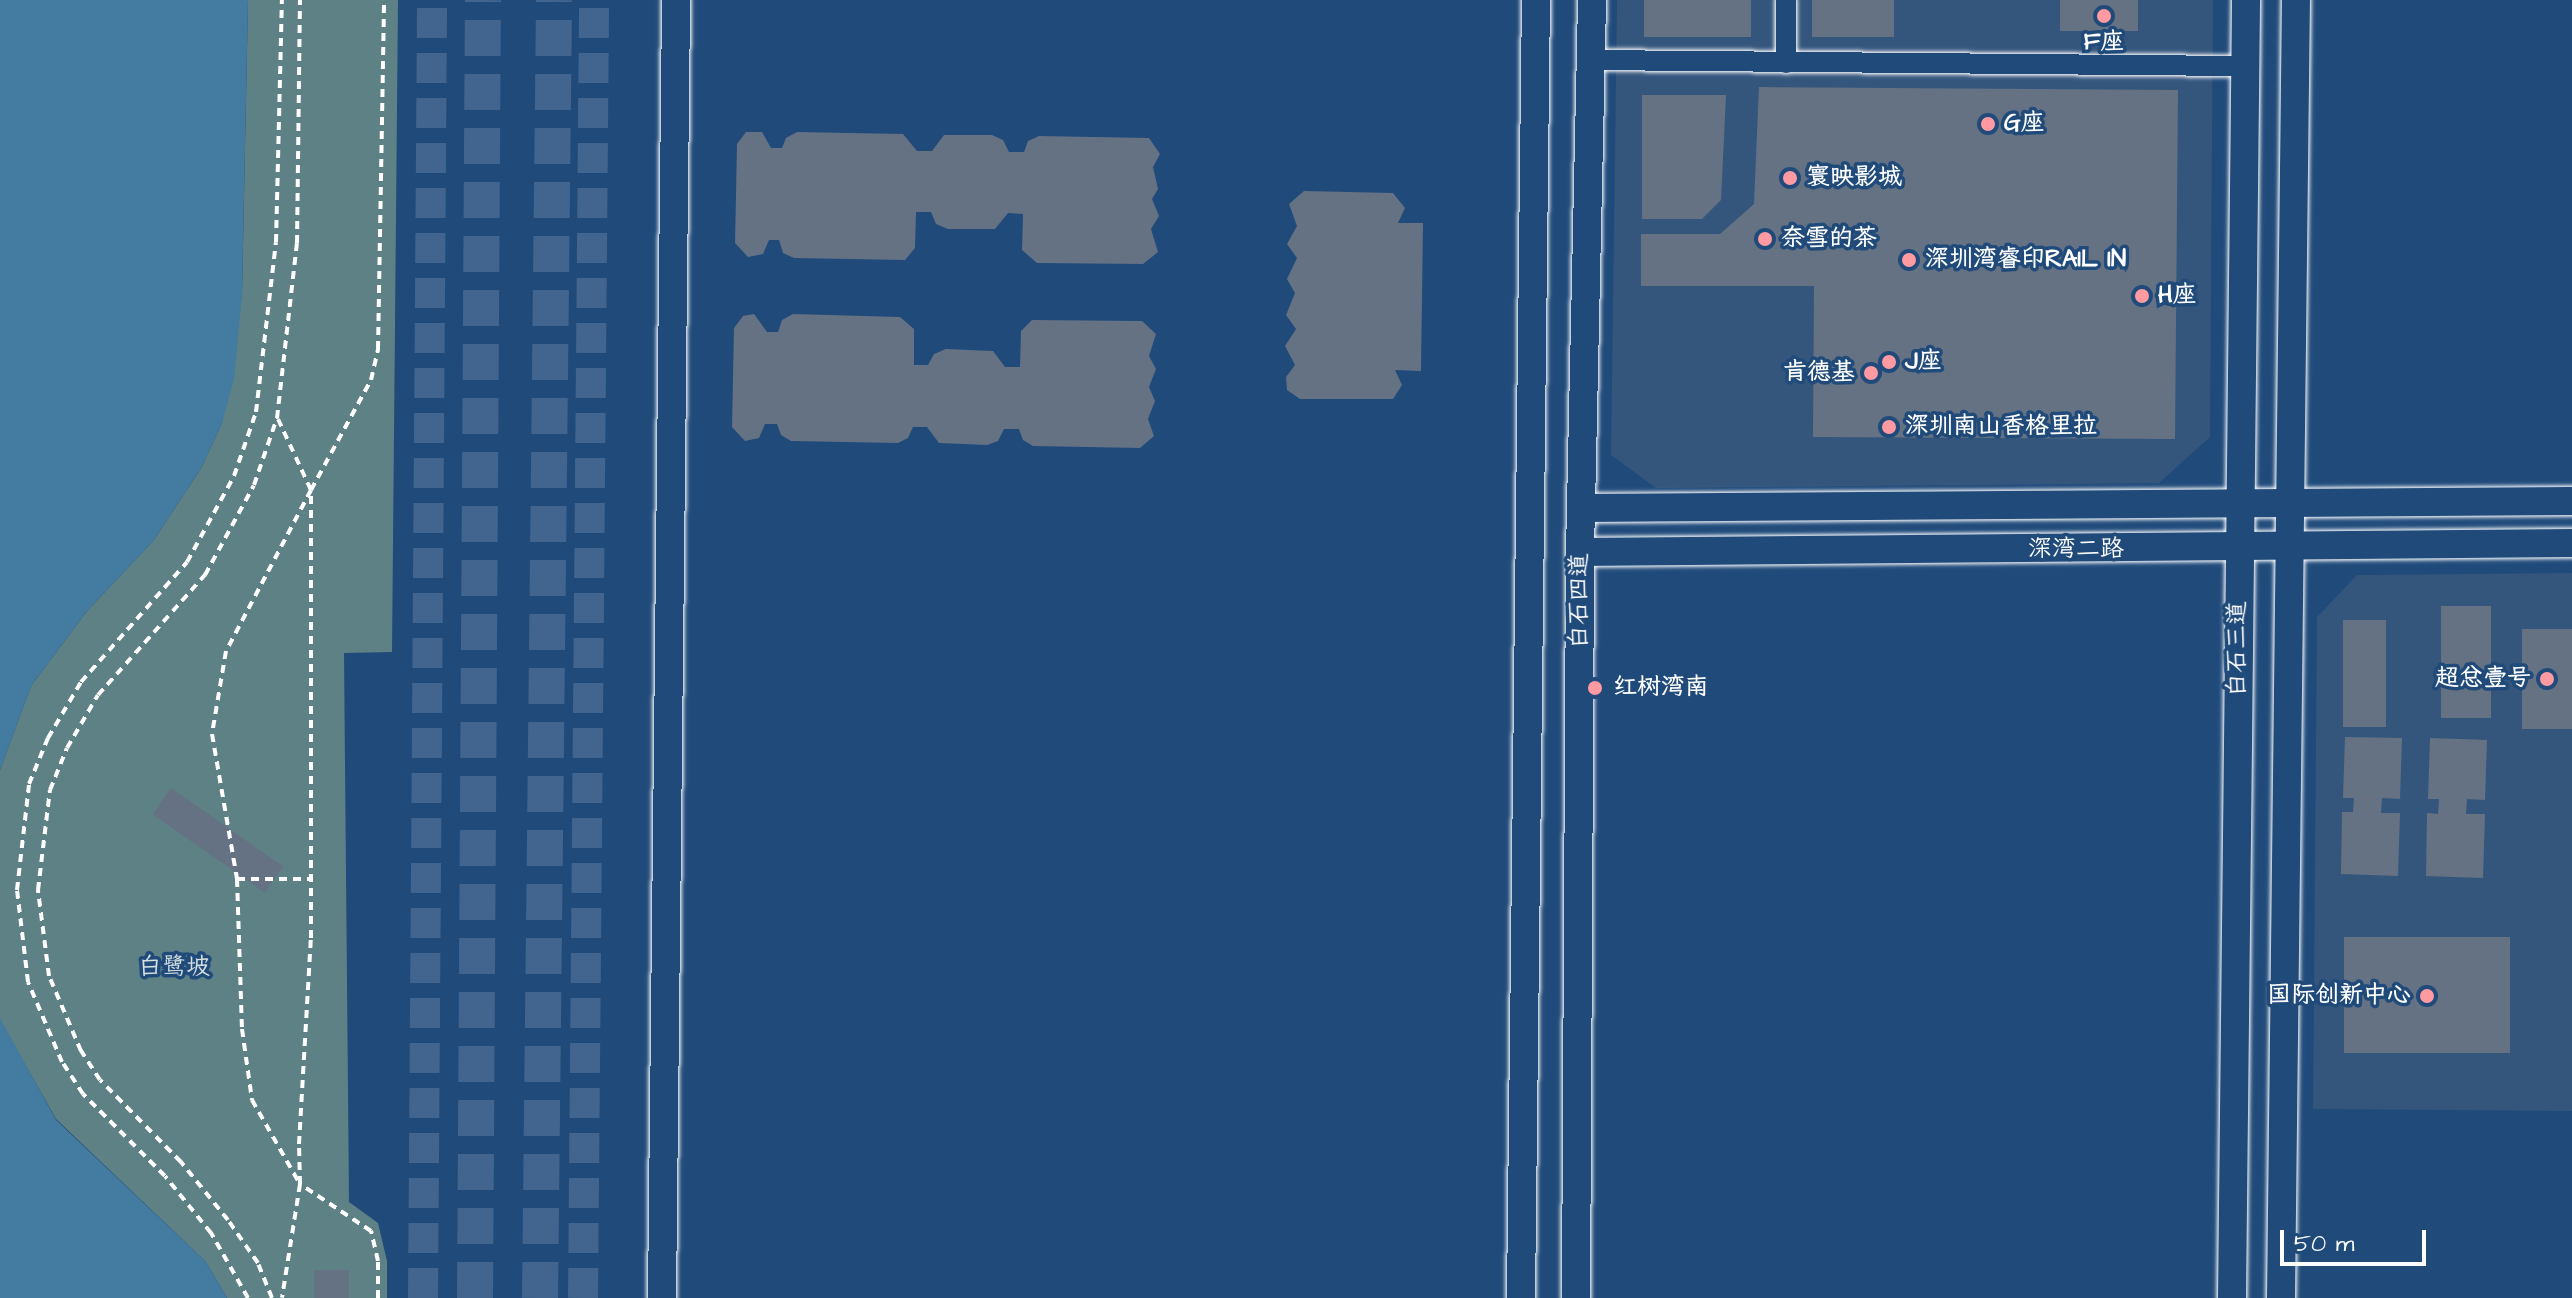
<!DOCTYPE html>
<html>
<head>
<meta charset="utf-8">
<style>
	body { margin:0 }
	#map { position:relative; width:2572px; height:1298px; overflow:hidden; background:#1f4a7a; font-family:"Architects Daughter","LXGW WenKai TC",sans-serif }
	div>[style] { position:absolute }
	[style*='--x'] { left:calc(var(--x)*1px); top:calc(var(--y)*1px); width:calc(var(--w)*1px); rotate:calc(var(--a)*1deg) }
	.built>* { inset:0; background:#34567d }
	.green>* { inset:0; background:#5e8186 }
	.water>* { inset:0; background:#447ba0 }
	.building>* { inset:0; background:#657284; transform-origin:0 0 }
	.primary-tunnel>* { height:30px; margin-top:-15px; transform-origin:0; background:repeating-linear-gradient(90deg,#41658e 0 30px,transparent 0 45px) }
	.highway-tunnel>* { height:36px; margin-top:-18px; transform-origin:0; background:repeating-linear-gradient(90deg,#41658e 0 36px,transparent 0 54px) }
	.path>* { height:4px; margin-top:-2px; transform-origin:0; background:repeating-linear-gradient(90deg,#fff 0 8px,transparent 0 14px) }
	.roads { filter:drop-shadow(0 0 2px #fff) drop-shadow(0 0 2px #fff) }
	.street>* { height:20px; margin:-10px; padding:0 10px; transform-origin:10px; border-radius:10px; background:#1f4a7a }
	.secondary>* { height:28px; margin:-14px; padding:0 14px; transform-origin:14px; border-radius:14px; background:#1f4a7a }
	.dots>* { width:22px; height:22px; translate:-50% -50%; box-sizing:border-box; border:4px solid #1f4a7a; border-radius:50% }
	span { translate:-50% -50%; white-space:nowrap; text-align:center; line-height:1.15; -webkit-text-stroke:7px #1f4a7a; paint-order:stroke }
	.poi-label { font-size:24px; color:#fff; font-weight:700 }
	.left { translate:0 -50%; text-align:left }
	.right { translate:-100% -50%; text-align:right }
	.street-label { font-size:24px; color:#fff }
	.park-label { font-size:24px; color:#d7e0e1 }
	.scale { position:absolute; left:2280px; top:1230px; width:146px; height:36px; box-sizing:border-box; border:4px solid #fff; border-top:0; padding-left:10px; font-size:24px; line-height:28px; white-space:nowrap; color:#fff; -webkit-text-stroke:6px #1f4a7a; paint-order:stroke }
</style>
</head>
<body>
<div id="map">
	<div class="built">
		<div style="clip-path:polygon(1617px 0,2213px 0,2210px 437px,2159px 483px,1656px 488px,1611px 455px)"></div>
		<div style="clip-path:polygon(2572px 573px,2572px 1111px,2313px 1109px,2317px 617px,2357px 575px)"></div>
	</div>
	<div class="green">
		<div style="clip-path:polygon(248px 0,398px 0,392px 652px,344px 653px,349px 1202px,378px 1223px,387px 1261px,387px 1298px,227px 1298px,206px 1262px,56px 1119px,0 1020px,0 770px,31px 686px,87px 611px,153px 541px,200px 470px,222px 423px,242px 295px)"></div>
	</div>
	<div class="water">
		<div style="clip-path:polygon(0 0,248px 0,242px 295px,234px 379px,222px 423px,200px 470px,153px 541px,87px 611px,31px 686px,0 770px)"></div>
		<div style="clip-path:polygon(0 1018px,56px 1120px,206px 1262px,227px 1298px,0 1298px)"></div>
	</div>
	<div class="building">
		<div style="left:1644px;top:0;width:107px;height:37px"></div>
		<div style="left:1812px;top:0;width:82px;height:37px"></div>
		<div style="left:2060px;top:0;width:78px;height:31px"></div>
		<div style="clip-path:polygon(1759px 87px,2178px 90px,2175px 439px,1813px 437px,1814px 286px,1641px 286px,1641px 234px,1720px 234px,1754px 204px)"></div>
		<div style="clip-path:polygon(1642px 95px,1726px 95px,1721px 200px,1702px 219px,1642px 219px)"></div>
		<div style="clip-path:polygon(746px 132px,762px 132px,771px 148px,782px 148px,786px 138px,797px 132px,903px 134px,917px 151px,932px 151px,944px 135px,992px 135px,1003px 140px,1009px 152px,1024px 152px,1028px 141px,1039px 136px,1149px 138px,1160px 154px,1153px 167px,1158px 189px,1152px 199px,1159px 216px,1151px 229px,1158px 252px,1143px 264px,1037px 263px,1022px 250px,1023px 214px,1008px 213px,995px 229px,948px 229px,936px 224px,931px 212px,916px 212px,915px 248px,905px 260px,794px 258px,783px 253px,779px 240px,769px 240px,763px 254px,748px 257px,735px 243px,737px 144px)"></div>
		<div style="clip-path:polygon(1304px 191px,1393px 193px,1405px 208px,1398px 223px,1423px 223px,1421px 371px,1395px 370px,1402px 385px,1393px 399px,1300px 399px,1287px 390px,1286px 377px,1295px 365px,1285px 346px,1296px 329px,1286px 315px,1295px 293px,1287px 279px,1297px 258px,1287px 244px,1297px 226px,1289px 204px)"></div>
		<div style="clip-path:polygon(754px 314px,767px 332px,778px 332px,782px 320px,793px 314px,900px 317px,914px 329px,914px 365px,928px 365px,934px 354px,946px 349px,993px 351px,1005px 367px,1020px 367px,1021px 331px,1032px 320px,1142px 321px,1156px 334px,1149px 356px,1156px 369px,1149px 387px,1155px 401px,1148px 419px,1154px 436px,1140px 448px,1033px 446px,1023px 440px,1019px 429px,1004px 429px,998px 441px,987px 445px,939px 443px,927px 427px,913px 427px,908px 438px,898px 443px,791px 441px,781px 435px,777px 424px,765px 424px,759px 438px,745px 441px,732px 427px,734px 328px,743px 316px)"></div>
		<div style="left:2441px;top:606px;width:50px;height:112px"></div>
		<div style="left:2343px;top:620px;width:43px;height:107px"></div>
		<div style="left:2522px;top:629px;width:50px;height:100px"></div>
		<div style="clip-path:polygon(2345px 737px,2402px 738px,2400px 799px,2382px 798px,2381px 813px,2400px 813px,2398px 876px,2341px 874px,2342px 812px,2353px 812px,2354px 798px,2343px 798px)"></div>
		<div style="clip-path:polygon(2430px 738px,2487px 740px,2485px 800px,2467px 799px,2466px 814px,2485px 814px,2483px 878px,2426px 876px,2427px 813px,2438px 814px,2439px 799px,2428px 799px)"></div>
		<div style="left:171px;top:788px;width:137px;height:32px;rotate:35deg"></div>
		<div style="left:2344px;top:937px;width:166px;height:116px"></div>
		<div style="left:314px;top:1270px;width:35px;height:28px"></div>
	</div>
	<div class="primary-tunnel">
		<div style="--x:423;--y:1298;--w:1298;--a:-89.6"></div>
		<div style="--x:583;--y:1298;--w:1298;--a:-89.51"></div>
	</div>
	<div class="highway-tunnel">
		<div style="--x:475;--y:1298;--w:1298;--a:-89.65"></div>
		<div style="--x:540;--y:1298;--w:1298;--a:-89.38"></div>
	</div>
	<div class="path">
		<div style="--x:278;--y:419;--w:78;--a:65.1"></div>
		<div style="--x:311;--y:490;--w:182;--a:117.8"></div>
		<div style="--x:226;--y:651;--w:84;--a:99.6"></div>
		<div style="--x:212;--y:734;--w:147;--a:80.2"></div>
		<div style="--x:237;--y:879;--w:150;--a:88.1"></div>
		<div style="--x:242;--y:1029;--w:72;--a:82"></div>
		<div style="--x:252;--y:1100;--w:97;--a:60.3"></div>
		<div style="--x:300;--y:1184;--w:115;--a:99"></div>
		<div style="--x:237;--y:879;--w:74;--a:0"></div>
		<div style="--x:248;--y:1298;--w:75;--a:-119.6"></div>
		<div style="--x:211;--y:1233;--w:73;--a:-128.9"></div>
		<div style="--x:165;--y:1176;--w:116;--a:-135"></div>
		<div style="--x:83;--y:1094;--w:38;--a:-123"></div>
		<div style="--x:62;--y:1062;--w:87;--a:-113"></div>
		<div style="--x:28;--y:982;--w:93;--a:-96.8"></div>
		<div style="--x:17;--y:890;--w:107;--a:-83.5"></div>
		<div style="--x:29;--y:784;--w:50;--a:-67.6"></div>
		<div style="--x:48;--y:738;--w:65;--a:-59.5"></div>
		<div style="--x:81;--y:682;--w:160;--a:-48.5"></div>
		<div style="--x:187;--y:562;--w:98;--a:-61.3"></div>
		<div style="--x:234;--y:476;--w:68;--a:-71"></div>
		<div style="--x:256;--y:412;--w:171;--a:-83.3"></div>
		<div style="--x:276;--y:242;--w:242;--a:-88.6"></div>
		<div style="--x:272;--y:1298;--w:38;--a:-112"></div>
		<div style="--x:258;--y:1263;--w:52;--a:-124.9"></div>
		<div style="--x:228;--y:1220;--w:75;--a:-129"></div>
		<div style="--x:181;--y:1162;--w:115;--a:-134.6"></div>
		<div style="--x:100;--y:1080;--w:35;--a:-123"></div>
		<div style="--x:81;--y:1051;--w:82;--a:-113.1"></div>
		<div style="--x:49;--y:976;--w:87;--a:-97.3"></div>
		<div style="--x:38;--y:890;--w:101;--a:-83.2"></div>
		<div style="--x:50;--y:790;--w:45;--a:-68"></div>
		<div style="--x:67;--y:748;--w:61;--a:-59.7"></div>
		<div style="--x:98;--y:695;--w:161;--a:-48.3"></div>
		<div style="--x:205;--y:575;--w:102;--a:-61.4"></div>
		<div style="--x:254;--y:485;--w:71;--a:-71.1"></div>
		<div style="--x:277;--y:418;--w:176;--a:-83.5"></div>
		<div style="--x:297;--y:243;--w:243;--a:-89.3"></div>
		<div style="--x:378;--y:1298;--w:37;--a:-90"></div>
		<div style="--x:378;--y:1261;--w:31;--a:-103"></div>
		<div style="--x:371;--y:1231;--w:85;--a:-146.5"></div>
		<div style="--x:300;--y:1184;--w:40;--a:-91.4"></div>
		<div style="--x:299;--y:1144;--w:206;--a:-86.7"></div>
		<div style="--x:311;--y:938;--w:448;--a:-90"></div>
		<div style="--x:311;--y:490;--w:125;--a:-61.4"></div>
		<div style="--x:371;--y:380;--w:32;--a:-77"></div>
		<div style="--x:378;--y:349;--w:349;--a:-89"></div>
	</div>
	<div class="roads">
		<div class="street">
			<div style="--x:1591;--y:60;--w:654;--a:0.53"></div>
			<div style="--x:1786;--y:63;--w:63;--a:-90"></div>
		</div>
		<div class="secondary">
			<div style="--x:1582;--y:508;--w:990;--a:-0.41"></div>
			<div style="--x:1580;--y:552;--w:992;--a:-0.52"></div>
			<div style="--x:662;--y:1298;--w:1298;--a:-89.38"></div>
			<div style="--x:1521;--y:1298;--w:1298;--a:-89.34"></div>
			<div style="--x:1576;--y:1298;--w:746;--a:-89.69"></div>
			<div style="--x:1580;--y:552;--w:552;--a:-88.75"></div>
			<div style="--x:2232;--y:1298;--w:1298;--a:-89.38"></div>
			<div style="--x:2281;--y:1298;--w:1298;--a:-89.34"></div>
		</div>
	</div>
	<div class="dots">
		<div style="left:2104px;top:16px;background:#ff9aa2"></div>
		<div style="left:1988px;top:124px;background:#ff9aa2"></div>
		<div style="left:1790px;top:178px;background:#ff9aa2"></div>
		<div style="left:1765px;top:239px;background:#ff9aa2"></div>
		<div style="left:1909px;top:260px;background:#ff9aa2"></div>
		<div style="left:2142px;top:296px;background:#ff9aa2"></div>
		<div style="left:1889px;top:362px;background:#ff9aa2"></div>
		<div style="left:1871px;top:373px;background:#ff9aa2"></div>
		<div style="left:1889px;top:427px;background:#ff9aa2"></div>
		<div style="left:2547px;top:679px;background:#ff9aa2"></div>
		<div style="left:1595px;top:688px;background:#ff9aa2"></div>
		<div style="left:2427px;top:996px;background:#ff9aa2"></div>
	</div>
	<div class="poi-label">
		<span style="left:2104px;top:43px">F座</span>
		<span class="left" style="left:2004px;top:124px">G座</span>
		<span class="left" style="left:1806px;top:178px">寰映影城</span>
		<span class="left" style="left:1781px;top:239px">奈雪的茶</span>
		<span class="left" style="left:1925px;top:260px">深圳湾睿印RAIL IN</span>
		<span class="left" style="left:2158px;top:296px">H座</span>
		<span class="left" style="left:1905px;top:362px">J座</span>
		<span class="right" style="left:1855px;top:373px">肯德基</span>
		<span class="left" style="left:1905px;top:427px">深圳南山香格里拉</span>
		<span class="right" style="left:2531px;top:679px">超总壹号</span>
		<span class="left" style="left:1613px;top:688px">红树湾南</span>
		<span class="right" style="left:2411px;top:996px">国际创新中心</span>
	</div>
	<div class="street-label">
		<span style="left:2076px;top:550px">深湾二路</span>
		<span style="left:1580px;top:601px;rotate:-90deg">白石四道</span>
		<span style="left:2238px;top:649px;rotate:-90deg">白石三道</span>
	</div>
	<div class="park-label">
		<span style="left:174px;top:968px">白鹭坡</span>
	</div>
	<div class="scale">50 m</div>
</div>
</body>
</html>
